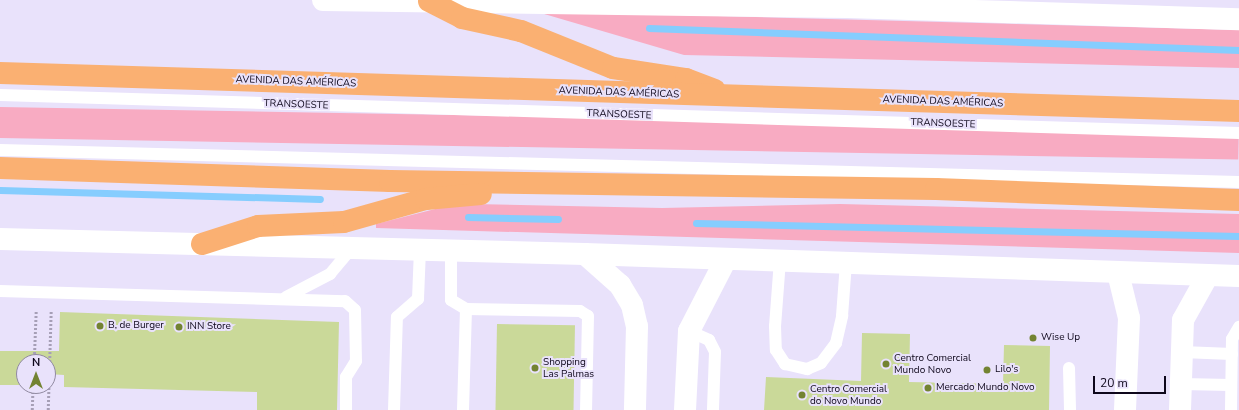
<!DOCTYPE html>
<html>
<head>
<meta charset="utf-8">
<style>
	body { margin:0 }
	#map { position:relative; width:1239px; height:410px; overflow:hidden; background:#e9e2fb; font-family:"Nunito Sans",sans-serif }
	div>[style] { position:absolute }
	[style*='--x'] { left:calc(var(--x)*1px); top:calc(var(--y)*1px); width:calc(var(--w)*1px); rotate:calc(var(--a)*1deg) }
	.green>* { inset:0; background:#f8abc2; transform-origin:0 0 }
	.stream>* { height:7px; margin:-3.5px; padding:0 3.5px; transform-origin:3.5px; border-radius:3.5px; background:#86cdfe }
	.building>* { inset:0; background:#cad999; transform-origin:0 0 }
	.path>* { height:2.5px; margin-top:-1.25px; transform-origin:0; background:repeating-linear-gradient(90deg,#a69fb6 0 2px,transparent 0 4px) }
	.service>* { height:12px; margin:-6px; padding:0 6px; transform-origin:6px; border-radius:6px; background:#fff }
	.minor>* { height:22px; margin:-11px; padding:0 11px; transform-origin:11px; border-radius:11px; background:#fff }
	.secondary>* { height:22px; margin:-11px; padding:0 11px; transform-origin:11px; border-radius:11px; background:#fff }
	.trunk>* { height:22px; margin:-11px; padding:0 11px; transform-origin:11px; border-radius:11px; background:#fab072 }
	.dots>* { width:11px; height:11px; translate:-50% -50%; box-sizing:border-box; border:2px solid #e9e2fb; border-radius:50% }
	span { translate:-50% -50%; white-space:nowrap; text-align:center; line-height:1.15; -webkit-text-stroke:4px #e9e2fb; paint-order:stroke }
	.street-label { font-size:10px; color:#0e071b }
	.poi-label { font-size:10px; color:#0e071b }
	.left { translate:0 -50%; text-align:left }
	.north { position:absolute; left:16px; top:354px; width:40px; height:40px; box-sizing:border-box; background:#e9e2fb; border:1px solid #918aa1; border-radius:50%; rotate:0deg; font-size:11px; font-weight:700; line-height:16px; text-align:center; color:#0e071b }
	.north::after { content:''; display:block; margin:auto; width:14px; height:18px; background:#738332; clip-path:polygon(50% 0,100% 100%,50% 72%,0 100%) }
	.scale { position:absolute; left:1093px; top:376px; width:73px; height:18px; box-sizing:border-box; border:2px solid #0e071b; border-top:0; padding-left:5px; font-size:12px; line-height:14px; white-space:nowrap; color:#0e071b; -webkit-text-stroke:3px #e9e2fb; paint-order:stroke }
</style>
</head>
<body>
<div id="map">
	<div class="green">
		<div style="clip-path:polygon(534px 11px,1239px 30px,1239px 68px,684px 55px)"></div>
		<div style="left:0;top:107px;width:1239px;height:31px;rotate:1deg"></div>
		<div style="clip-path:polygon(473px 204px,662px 208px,840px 204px,1239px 214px,1239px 253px,376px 228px,376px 224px,447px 206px)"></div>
	</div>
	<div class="stream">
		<div style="--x:649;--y:28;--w:590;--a:2.14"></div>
		<div style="--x:0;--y:190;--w:320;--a:1.6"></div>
		<div style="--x:468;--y:217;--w:90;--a:1.3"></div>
		<div style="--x:696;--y:223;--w:543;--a:1.37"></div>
	</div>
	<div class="building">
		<div style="clip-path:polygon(60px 312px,339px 322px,337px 410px,257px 410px,257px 392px,64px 387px,64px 375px,48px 374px,48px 362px,24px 362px,24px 385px,0 385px,0 351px,59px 351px)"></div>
		<div style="left:497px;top:324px;width:78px;height:86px;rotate:1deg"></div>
		<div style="clip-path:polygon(862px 333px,910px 334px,909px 382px,1003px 384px,1004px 345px,1050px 346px,1049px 410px,764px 410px,766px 377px,861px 381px)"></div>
	</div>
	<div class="path">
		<div style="--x:34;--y:362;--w:51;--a:-87.8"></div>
		<div style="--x:32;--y:410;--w:24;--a:-88"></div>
		<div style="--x:48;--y:410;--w:100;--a:-88.3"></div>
	</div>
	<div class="service">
		<div style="--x:0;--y:95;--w:1240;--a:1.76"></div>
		<div style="--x:0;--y:150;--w:1239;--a:1.48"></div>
		<div style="--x:451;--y:250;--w:50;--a:90"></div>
		<div style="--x:451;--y:300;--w:17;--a:31"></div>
		<div style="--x:466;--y:309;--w:114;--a:1"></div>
		<div style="--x:580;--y:311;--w:9;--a:32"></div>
		<div style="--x:588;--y:316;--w:94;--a:91.2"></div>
		<div style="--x:780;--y:260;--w:66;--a:94.3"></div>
		<div style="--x:775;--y:326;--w:24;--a:88"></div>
		<div style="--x:776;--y:350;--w:17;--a:57"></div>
		<div style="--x:785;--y:364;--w:23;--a:13"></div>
		<div style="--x:807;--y:369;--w:15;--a:-23"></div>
		<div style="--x:821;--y:363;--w:25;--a:-53"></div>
		<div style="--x:836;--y:343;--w:28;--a:-77"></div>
		<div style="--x:842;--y:316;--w:53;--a:-85.7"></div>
		<div style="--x:0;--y:291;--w:345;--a:1.7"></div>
		<div style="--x:345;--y:301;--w:13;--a:42"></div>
		<div style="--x:355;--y:310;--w:51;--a:88.9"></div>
		<div style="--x:356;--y:361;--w:19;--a:122"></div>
		<div style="--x:346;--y:377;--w:33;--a:90"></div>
		<div style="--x:286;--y:297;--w:50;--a:-27.6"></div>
		<div style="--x:330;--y:274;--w:34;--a:-50"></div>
		<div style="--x:689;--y:331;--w:22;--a:24"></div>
		<div style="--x:709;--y:340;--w:13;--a:63"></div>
		<div style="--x:715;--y:352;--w:58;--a:92"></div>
		<div style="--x:1182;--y:352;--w:50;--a:2.3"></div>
		<div style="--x:1069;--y:368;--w:42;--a:88.6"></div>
		<div style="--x:1181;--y:384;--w:50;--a:1.1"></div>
		<div style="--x:394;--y:410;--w:93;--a:-88.2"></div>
		<div style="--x:397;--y:317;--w:28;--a:-41"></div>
		<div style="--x:418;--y:299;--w:50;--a:-87.7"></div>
		<div style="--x:463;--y:410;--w:101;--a:-88.3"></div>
		<div style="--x:1231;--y:410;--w:71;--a:-89.2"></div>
		<div style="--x:1232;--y:339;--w:14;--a:-60"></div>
	</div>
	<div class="minor">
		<div style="--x:585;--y:254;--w:47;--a:41.5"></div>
		<div style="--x:620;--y:285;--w:23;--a:59"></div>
		<div style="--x:632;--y:305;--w:22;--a:77"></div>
		<div style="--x:637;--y:326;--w:84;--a:91.4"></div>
		<div style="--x:1118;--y:273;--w:46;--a:76.3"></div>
		<div style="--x:1129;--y:318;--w:92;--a:92.5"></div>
		<div style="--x:685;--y:410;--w:79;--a:-87.1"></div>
		<div style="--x:689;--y:331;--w:81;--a:-62.8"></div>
		<div style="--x:1180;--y:410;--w:90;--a:-88.1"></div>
		<div style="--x:1183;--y:320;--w:51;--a:-60.9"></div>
	</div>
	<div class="secondary">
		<div style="--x:323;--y:0;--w:524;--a:0.77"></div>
		<div style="--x:847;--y:7;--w:392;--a:1.8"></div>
		<div style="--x:0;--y:239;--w:585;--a:1.47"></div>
		<div style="--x:585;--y:254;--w:654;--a:1.93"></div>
	</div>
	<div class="trunk">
		<div style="--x:429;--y:1;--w:37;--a:27"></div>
		<div style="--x:462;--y:18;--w:60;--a:12.4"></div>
		<div style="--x:521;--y:31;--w:99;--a:21.9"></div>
		<div style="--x:613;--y:68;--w:74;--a:8.6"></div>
		<div style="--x:686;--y:79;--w:31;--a:21"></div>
		<div style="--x:0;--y:73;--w:1240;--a:1.76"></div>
		<div style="--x:0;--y:168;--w:390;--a:1.9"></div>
		<div style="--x:390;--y:181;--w:546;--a:0.84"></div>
		<div style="--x:936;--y:189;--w:303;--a:2.1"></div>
		<div style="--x:202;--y:244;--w:59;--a:-17.8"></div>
		<div style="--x:258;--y:226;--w:86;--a:-2.7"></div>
		<div style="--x:344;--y:222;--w:85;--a:-15.7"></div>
		<div style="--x:426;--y:199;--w:55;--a:-5.2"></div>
	</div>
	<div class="dots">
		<div style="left:100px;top:326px;background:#738332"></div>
		<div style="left:179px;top:327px;background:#738332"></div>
		<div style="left:1033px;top:338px;background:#738332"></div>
		<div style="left:886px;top:364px;background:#738332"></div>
		<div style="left:535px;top:368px;background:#738332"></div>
		<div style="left:987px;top:370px;background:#738332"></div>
		<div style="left:928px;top:388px;background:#738332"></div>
		<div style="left:802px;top:395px;background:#738332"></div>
	</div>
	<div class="street-label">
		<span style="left:296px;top:82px;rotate:2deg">AVENIDA DAS AMÉRICAS</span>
		<span style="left:619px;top:93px;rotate:2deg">AVENIDA DAS AMÉRICAS</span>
		<span style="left:943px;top:102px;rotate:2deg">AVENIDA DAS AMÉRICAS</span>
		<span style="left:296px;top:105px;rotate:2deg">TRANSOESTE</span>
		<span style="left:619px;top:115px;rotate:2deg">TRANSOESTE</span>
		<span style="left:943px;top:124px;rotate:2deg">TRANSOESTE</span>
	</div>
	<div class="poi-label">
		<span class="left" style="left:108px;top:326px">B, de Burger</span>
		<span class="left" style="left:187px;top:327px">INN Store</span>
		<span class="left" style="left:1041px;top:338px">Wise Up</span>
		<span class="left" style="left:894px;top:364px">Centro Comercial<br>Mundo Novo</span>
		<span class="left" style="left:543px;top:368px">Shopping<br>Las Palmas</span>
		<span class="left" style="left:995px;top:370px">Lilo's</span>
		<span class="left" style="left:936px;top:388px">Mercado Mundo Novo</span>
		<span class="left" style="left:810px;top:395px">Centro Comercial<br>do Novo Mundo</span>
	</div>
	<div class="north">N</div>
	<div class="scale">20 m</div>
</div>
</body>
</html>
